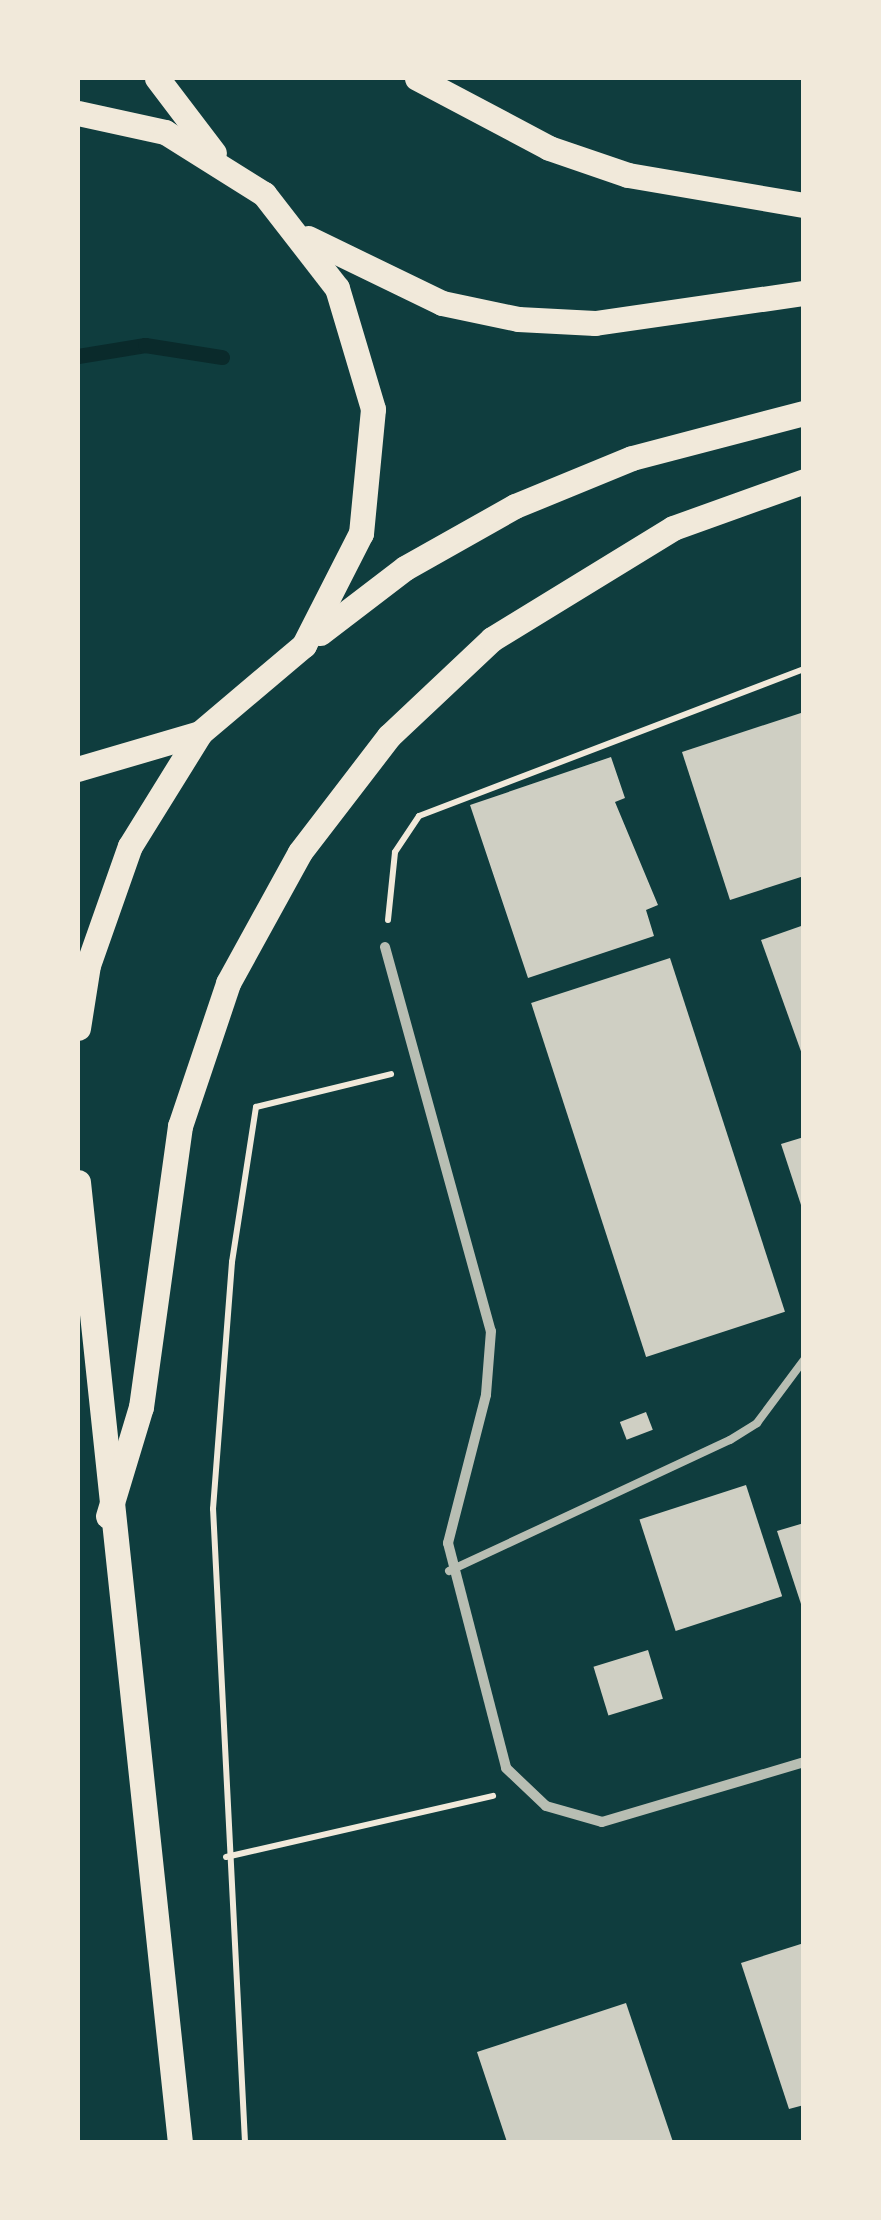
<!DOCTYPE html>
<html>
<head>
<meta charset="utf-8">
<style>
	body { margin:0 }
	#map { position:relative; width:881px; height:2220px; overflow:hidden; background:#0f3d3e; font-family:Karla,sans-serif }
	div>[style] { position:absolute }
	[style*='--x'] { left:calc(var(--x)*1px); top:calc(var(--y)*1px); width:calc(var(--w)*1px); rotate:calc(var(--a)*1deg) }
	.stream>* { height:15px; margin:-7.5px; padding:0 7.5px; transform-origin:7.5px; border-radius:7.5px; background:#0a2a2b }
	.building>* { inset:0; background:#cfcfc3; transform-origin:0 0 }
	.path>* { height:6px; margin:-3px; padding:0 3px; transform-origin:3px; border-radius:3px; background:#f1e9da }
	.service>* { height:8px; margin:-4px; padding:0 4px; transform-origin:4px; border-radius:4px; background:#b8beb3 }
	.minor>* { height:10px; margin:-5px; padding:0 5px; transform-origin:5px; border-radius:5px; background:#b8beb3 }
	.primary>* { height:25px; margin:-12.5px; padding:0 12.5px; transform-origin:12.5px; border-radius:12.5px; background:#f1e9da }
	span { translate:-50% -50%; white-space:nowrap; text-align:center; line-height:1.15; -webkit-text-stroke:10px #f1e9da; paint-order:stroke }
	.frame { position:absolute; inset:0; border:80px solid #f1e9da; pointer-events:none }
</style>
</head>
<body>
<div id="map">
	<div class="stream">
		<div style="--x:78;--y:356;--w:68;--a:-9.3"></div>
		<div style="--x:145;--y:345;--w:78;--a:8.9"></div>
	</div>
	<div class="building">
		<div style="clip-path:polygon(804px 712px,804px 876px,730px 900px,682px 752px)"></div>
		<div style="clip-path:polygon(611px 757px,625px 798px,615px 802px,658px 905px,646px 910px,654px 936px,528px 978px,470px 805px)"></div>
		<div style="clip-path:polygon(804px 925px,804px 1057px,803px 1057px,761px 940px)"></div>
		<div style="left:670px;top:958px;width:372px;height:146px;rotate:72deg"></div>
		<div style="clip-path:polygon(804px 1137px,804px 1211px,803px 1211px,781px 1144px)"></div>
		<div style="left:646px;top:1412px;width:19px;height:28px;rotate:69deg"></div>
		<div style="left:746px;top:1485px;width:117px;height:112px;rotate:72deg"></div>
		<div style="clip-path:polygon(804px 1523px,804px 1610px,803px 1610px,777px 1531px)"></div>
		<div style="left:648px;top:1650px;width:51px;height:57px;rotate:73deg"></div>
		<div style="clip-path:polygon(804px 1943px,804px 2105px,789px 2109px,741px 1963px)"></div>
		<div style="clip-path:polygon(626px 2003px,673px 2142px,507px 2142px,477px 2052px)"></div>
	</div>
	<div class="path">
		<div style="--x:388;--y:920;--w:68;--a:-84.1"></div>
		<div style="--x:395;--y:852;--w:43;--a:-56.3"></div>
		<div style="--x:419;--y:816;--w:412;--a:-20.9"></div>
		<div style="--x:226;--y:1857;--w:274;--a:-12.9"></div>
		<div style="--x:245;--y:2142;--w:634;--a:-92.89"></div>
		<div style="--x:213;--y:1509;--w:248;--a:-85.6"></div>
		<div style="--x:232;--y:1262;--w:157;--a:-81.2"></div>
		<div style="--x:256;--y:1107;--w:139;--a:-13.7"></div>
	</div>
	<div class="service">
		<div style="--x:449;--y:1571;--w:310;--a:-25"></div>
		<div style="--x:730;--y:1440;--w:32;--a:-32"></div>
		<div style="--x:757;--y:1423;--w:79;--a:-53.3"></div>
	</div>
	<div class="minor">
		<div style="--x:385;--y:947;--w:398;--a:74.6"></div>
		<div style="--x:491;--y:1331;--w:64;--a:94.5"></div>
		<div style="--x:486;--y:1395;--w:153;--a:104.4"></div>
		<div style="--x:448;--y:1543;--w:232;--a:75.5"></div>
		<div style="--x:506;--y:1768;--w:55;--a:43.5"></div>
		<div style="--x:546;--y:1806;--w:58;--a:15.9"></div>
		<div style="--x:602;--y:1822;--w:211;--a:-16.5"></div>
	</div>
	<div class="primary">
		<div style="--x:157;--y:78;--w:94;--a:52.8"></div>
		<div style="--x:417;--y:78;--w:149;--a:27.9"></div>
		<div style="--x:549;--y:148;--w:83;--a:18.9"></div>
		<div style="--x:628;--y:175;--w:179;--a:9.7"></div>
		<div style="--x:78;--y:113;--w:89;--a:12.3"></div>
		<div style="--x:165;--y:132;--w:117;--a:32.1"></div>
		<div style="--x:264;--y:194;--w:119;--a:52.2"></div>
		<div style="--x:337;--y:288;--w:126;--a:73.4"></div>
		<div style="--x:373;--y:409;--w:125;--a:95.5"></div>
		<div style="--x:361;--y:533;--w:126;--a:117"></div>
		<div style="--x:304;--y:645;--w:136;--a:139.8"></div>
		<div style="--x:200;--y:733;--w:127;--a:163.6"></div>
		<div style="--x:308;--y:238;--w:149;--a:25.9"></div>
		<div style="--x:442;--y:303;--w:78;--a:11.9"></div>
		<div style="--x:518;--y:319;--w:77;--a:3"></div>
		<div style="--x:595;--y:323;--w:211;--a:-8.2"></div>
		<div style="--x:320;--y:633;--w:107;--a:-37.4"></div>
		<div style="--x:405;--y:568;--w:126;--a:-29.4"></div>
		<div style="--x:515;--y:506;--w:126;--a:-22.3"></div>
		<div style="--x:632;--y:458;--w:178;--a:-14.7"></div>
		<div style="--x:78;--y:1028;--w:64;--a:-81"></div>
		<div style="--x:88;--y:965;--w:126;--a:-70.6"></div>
		<div style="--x:130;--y:846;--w:133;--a:-58.2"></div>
		<div style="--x:78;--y:1182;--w:965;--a:83.94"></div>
		<div style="--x:108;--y:1516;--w:114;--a:-73.2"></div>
		<div style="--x:141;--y:1407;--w:284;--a:-82.1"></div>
		<div style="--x:180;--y:1126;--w:151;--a:-71.4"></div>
		<div style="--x:228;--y:983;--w:149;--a:-61.2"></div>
		<div style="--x:300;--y:852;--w:146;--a:-52.5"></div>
		<div style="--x:389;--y:736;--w:141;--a:-43.3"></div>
		<div style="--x:492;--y:639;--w:212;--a:-31.5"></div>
		<div style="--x:673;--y:528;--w:139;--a:-19.7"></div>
	</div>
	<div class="frame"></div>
</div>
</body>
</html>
